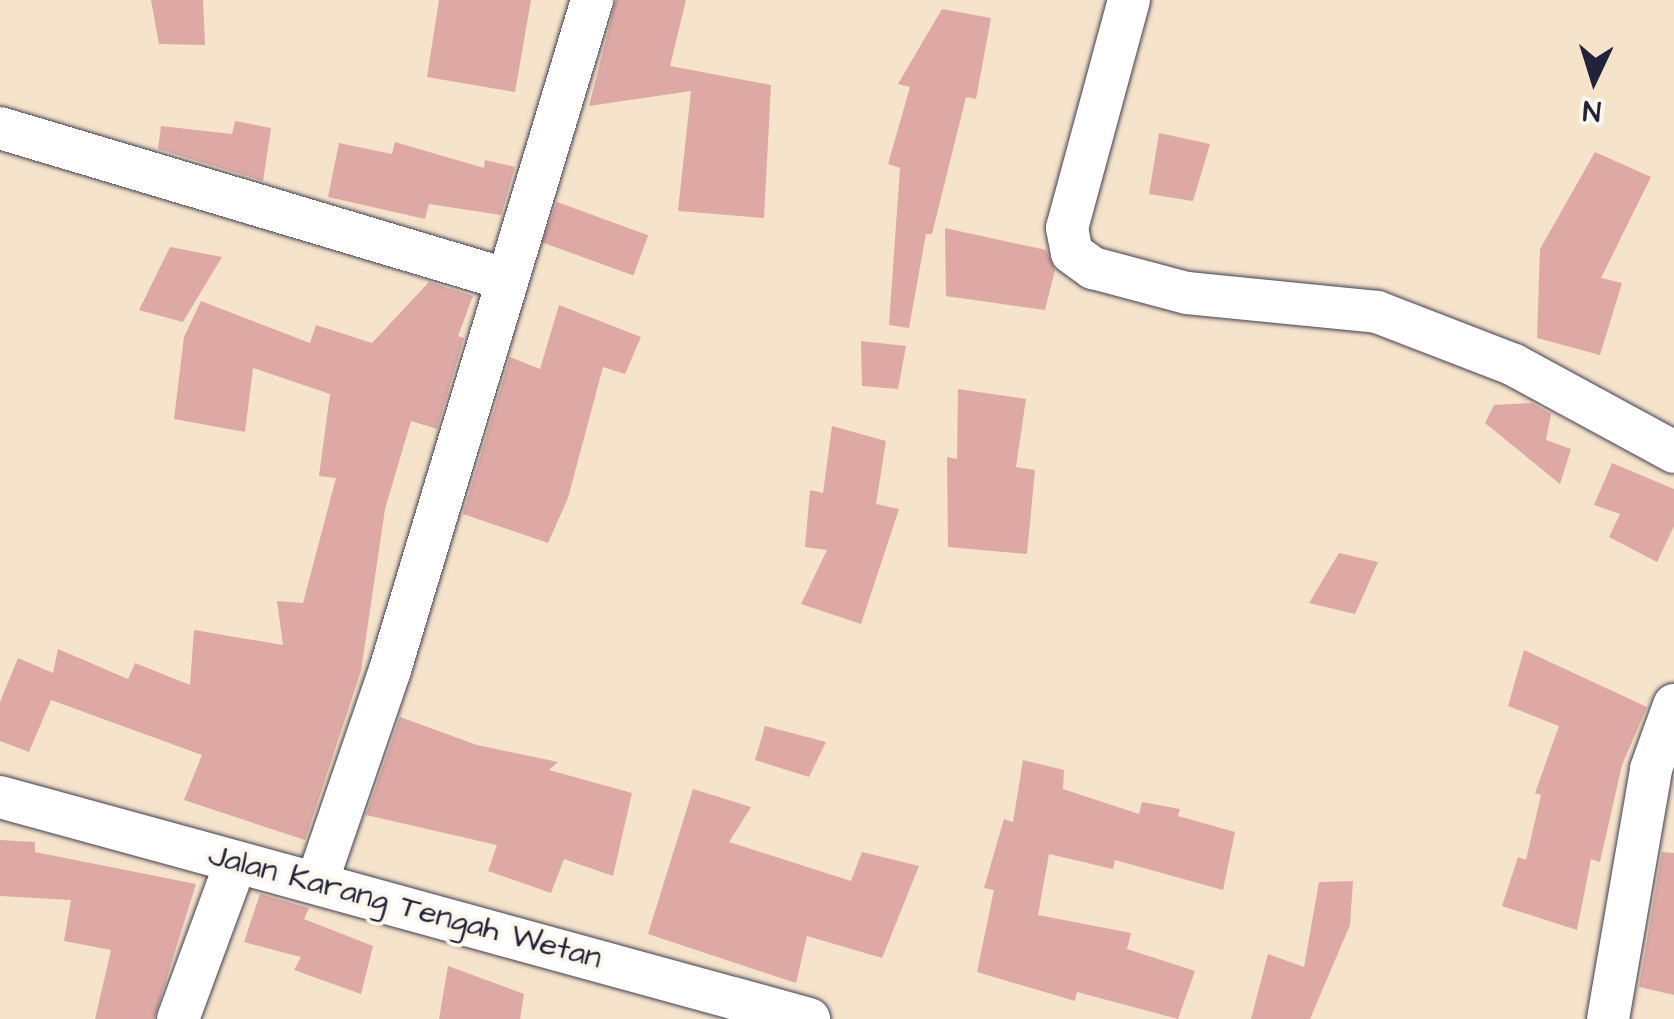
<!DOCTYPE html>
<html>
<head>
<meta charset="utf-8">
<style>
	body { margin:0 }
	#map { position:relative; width:1674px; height:1019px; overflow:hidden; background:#f6e3cb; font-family:"Architects Daughter",sans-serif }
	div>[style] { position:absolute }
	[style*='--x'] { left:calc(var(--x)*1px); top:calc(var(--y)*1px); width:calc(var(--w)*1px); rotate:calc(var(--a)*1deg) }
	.building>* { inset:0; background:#dea9a4; transform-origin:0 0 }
	.roads { filter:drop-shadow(0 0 2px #423f51) drop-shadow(0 0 2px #423f51) }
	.street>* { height:42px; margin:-21px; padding:0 21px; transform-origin:21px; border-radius:21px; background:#fff }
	span { translate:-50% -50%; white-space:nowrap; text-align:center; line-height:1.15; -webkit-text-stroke:8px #fbf7ec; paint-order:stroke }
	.street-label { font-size:32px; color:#22223b }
	.north { position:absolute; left:1544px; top:30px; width:100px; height:100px; -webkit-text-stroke:8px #fbf7ec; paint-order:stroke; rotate:184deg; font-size:28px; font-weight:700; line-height:40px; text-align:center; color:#22223b }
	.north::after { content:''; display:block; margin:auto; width:35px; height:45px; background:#22223b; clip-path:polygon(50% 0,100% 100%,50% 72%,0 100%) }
</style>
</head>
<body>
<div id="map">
	<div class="building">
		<div style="clip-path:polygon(151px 0,203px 0,205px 45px,159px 44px)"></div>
		<div style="clip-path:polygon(439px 0,531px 0,515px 92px,427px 77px)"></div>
		<div style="clip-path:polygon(616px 0,686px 0,670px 66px,771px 85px,764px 218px,678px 211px,691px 91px,589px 106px)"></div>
		<div style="clip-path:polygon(942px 9px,991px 18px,976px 99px,966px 97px,932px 234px,926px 234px,909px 328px,889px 325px,900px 168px,888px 164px,910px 87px,898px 84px)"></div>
		<div style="clip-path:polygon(235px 121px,271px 128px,263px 181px,158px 149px,161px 126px,232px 134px)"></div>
		<div style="clip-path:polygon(1159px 133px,1210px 144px,1193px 201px,1149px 194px)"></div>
		<div style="clip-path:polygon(395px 142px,484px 168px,485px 160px,515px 167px,501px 215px,429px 204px,425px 219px,328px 197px,339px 143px,392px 154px)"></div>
		<div style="clip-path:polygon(1595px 152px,1651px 177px,1601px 278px,1622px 283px,1600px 355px,1537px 338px,1540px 249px)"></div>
		<div style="left:557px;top:202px;width:97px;height:43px;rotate:20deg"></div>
		<div style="clip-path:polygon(945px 228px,1046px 250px,1055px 270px,1045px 310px,946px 296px)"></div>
		<div style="clip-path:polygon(170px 247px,222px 257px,183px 322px,139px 310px)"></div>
		<div style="clip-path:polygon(429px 282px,473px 296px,458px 336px,464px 338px,437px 429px,411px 421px,385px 509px,361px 671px,305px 840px,184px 800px,202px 755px,51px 700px,29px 752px,0 741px,0 702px,18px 658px,53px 673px,58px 649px,128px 679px,135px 663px,190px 685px,194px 630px,283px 645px,277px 601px,303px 603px,336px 478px,319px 476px,330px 394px,253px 368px,245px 432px,174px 419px,184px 337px,201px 301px,310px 343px,316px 325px,372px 343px)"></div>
		<div style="clip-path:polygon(559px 305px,641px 337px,625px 374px,603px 367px,568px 498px,548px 543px,463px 514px,510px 357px,540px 369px)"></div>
		<div style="clip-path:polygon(861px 341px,906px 346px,898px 389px,862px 386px)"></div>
		<div style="clip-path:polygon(958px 389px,1026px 399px,1016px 467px,1035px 470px,1027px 554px,948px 547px,947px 457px,957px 459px)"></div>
		<div style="clip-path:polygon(1532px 403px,1551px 414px,1546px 440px,1571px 449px,1560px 484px,1485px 423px,1494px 405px)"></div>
		<div style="clip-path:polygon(832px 426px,886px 441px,876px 504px,899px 509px,861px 624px,801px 604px,827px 550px,805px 547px,810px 490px,823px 493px)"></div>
		<div style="clip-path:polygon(1612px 463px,1674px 489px,1674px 526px,1657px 562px,1609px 537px,1620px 514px,1594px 505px)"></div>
		<div style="clip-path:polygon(1339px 553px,1378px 562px,1355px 614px,1309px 603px)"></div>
		<div style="clip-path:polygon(1524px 650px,1647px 707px,1622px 765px,1600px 862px,1591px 859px,1577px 930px,1502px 906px,1518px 857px,1526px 860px,1541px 795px,1535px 793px,1559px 726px,1508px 706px)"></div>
		<div style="clip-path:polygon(400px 717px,477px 745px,558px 762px,549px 770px,632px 793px,613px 876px,564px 859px,551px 893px,488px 871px,497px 845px,366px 815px)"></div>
		<div style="clip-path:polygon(765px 726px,826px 742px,809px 777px,755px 760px)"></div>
		<div style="clip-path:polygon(1023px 760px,1064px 770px,1063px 789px,1139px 814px,1142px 802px,1180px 809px,1178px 816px,1235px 832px,1223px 890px,1115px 860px,1113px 869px,1049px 854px,1038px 915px,1131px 933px,1127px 949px,1195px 971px,1178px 1019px,1077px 992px,1075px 1001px,977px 972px,994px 890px,984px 888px,1004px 819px,1013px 822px)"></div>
		<div style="clip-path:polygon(693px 789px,751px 807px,729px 842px,851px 881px,862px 852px,919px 866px,882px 958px,807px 936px,796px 983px,648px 934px)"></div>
		<div style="clip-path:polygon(0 840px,35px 842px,35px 852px,196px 884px,154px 1019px,95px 1019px,111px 950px,64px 941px,71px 900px,0 896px)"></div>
		<div style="clip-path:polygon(1662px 852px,1674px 853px,1674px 995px,1639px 987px)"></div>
		<div style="clip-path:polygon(1353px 881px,1350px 925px,1310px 1019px,1251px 1019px,1268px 954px,1304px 967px,1319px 882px)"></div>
		<div style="clip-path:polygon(260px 894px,309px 908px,304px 919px,373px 946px,361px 994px,294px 970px,301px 957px,244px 942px)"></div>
		<div style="clip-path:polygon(448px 966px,524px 994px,520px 1019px,439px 1019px)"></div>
	</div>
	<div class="roads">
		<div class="street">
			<div style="--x:1129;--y:0;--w:236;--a:105.2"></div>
			<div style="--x:1067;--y:228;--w:25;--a:79"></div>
			<div style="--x:1072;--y:253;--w:26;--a:36"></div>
			<div style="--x:1093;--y:268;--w:97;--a:14.9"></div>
			<div style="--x:1187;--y:293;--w:191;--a:5.7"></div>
			<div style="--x:1377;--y:312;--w:147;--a:21.1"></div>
			<div style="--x:1514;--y:365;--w:182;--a:28.5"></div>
			<div style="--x:0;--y:128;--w:527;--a:16.65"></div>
			<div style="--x:0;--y:797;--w:839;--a:15.34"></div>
			<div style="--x:317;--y:882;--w:224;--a:-71"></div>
			<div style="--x:390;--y:670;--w:700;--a:-73.22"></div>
			<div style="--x:178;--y:1019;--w:167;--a:-69.7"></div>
			<div style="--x:1608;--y:1019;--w:254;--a:-80.2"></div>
			<div style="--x:1651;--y:769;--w:68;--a:-70.2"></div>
		</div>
	</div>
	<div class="street-label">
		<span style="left:405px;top:907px;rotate:15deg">Jalan Karang Tengah Wetan</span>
	</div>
	<div class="north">N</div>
</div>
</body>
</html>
